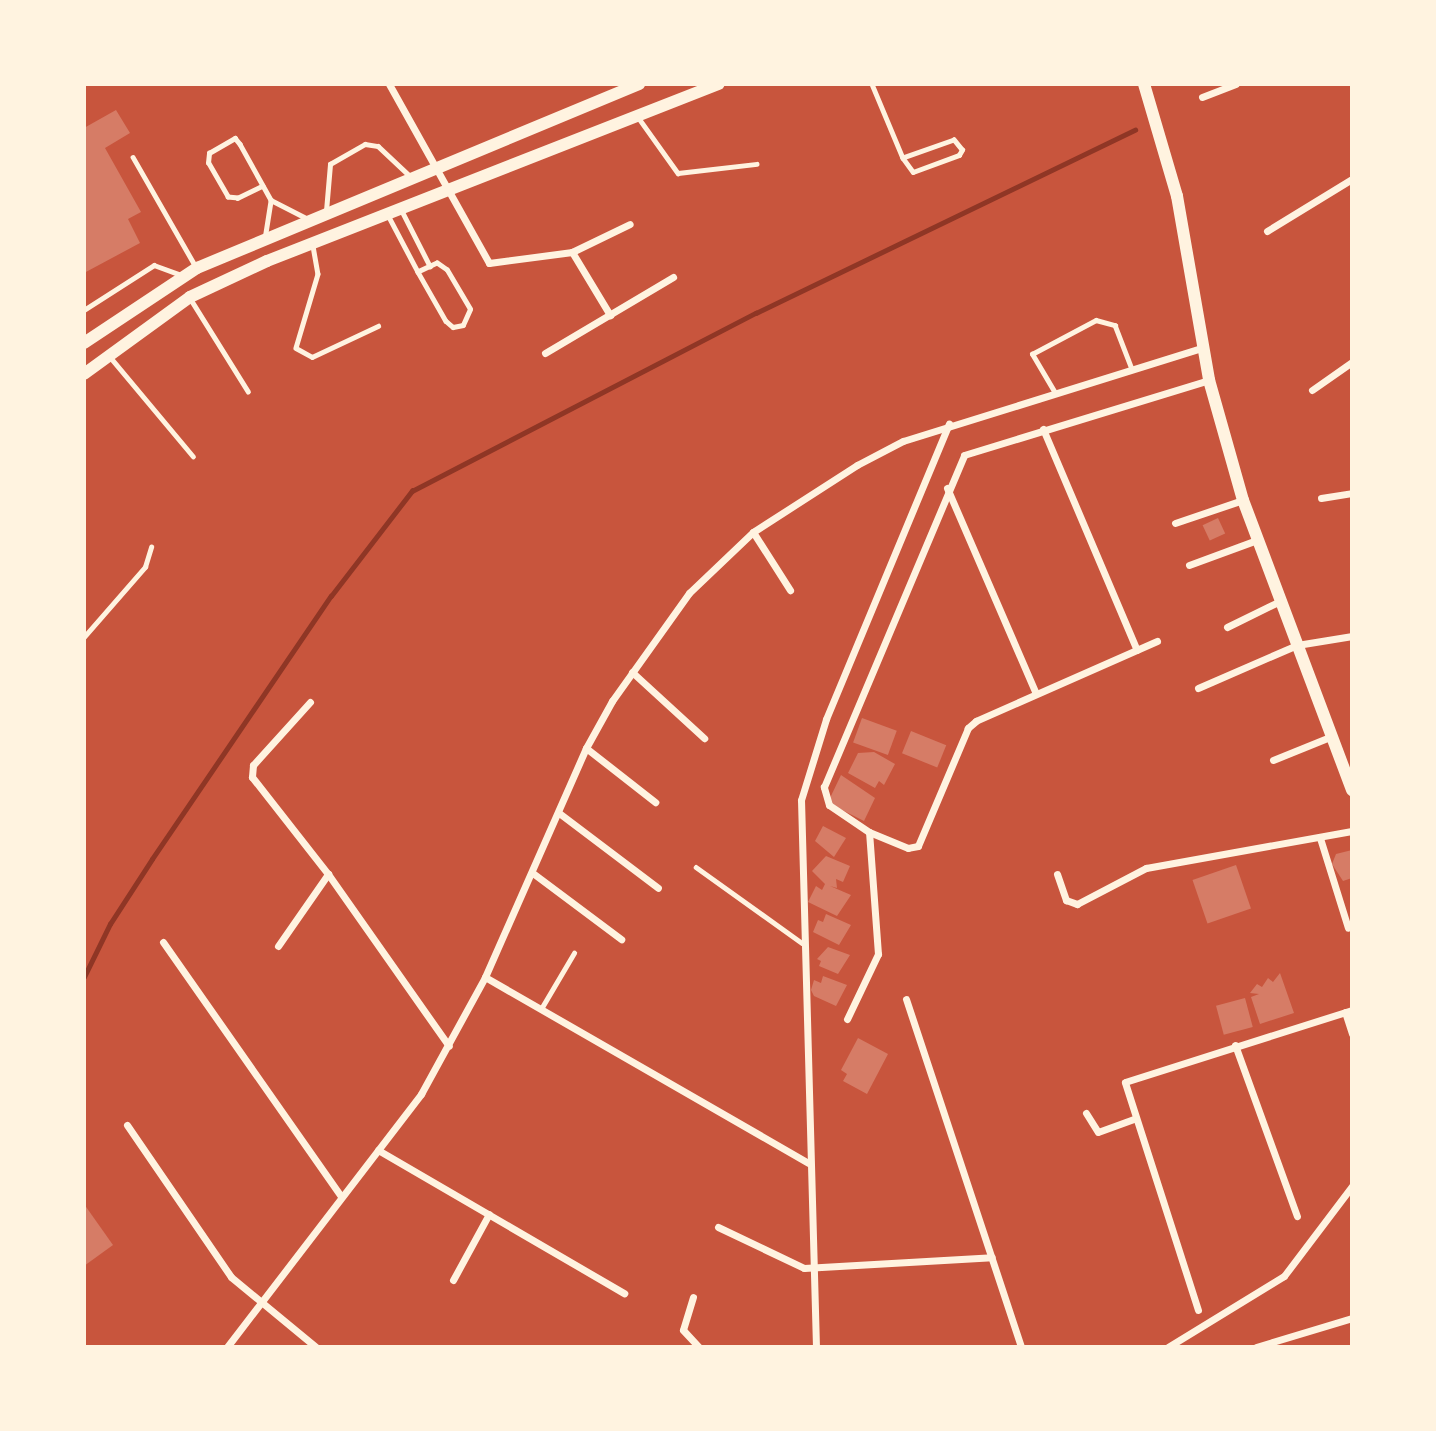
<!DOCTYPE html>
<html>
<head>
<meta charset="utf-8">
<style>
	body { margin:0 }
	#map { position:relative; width:1436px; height:1431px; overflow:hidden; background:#c8553d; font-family:"Noto Sans",sans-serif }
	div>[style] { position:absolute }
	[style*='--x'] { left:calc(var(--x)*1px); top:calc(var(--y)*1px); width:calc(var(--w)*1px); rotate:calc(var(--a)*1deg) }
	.stream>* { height:4.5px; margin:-2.25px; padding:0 2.25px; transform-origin:2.25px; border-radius:2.25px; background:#8f3625 }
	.building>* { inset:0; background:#d67c66; transform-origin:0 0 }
	.service>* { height:4.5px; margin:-2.25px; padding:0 2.25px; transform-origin:2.25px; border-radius:2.25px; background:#fff3e0 }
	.minor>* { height:7px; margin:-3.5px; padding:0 3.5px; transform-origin:3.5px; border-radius:3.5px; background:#fff3e0 }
	.secondary>* { height:12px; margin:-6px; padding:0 6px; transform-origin:6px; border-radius:6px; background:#fff3e0 }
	span { translate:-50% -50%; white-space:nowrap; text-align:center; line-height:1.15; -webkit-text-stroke:5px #fff3e0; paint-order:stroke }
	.frame { position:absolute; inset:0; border:86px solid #fff3e0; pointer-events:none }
</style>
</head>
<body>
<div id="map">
	<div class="stream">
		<div style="--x:84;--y:977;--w:59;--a:-63.9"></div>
		<div style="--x:110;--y:924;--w:77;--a:-57.1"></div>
		<div style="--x:152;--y:859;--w:318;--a:-55.8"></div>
		<div style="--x:331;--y:596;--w:133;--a:-52.4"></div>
		<div style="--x:412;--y:491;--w:387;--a:-27.4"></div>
		<div style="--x:756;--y:313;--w:421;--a:-25.8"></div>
	</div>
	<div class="building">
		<div style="clip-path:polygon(116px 110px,130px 133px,105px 148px,141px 212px,128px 219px,140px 243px,84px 273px,84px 128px)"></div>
		<div style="left:1218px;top:518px;width:17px;height:17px;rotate:65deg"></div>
		<div style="left:862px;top:718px;width:37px;height:26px;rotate:20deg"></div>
		<div style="left:911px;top:731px;width:38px;height:24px;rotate:22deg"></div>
		<div style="clip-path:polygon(874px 752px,895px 764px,884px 785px,879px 781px,875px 788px,848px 773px,858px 753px)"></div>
		<div style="clip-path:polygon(841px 775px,875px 798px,864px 821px,832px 805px,830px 798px)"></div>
		<div style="clip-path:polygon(823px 826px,846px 838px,834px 857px,815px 841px)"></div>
		<div style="clip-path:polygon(1352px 850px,1352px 878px,1343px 881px,1332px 864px,1336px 854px)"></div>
		<div style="clip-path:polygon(826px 856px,850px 866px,843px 882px,836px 879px,837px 888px,830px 886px,851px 895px,837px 916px,808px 902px,816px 886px,822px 890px,825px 884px,812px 871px)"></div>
		<div style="left:1236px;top:865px;width:46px;height:46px;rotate:71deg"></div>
		<div style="clip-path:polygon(826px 914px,851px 925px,839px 945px,813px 932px,818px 920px,823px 922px)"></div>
		<div style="clip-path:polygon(828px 947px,850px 955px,838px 974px,819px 966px,821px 961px,817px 959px)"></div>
		<div style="clip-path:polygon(1280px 973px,1294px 1013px,1260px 1024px,1251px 997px,1259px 994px,1250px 993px,1257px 984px,1262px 987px,1268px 978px,1273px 982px)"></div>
		<div style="clip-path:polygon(823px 976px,847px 985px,836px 1006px,814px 996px,811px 990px,814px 980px,821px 983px)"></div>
		<div style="left:1245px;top:998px;width:30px;height:30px;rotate:75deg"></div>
		<div style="clip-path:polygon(858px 1038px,888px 1054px,867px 1094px,843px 1081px,847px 1074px,841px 1070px)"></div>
		<div style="clip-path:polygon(84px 1204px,113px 1245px,84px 1266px)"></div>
	</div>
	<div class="service">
		<div style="--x:872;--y:84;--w:80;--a:67.3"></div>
		<div style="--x:903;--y:158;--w:17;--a:54"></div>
		<div style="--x:913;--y:172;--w:49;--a:-20.3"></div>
		<div style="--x:959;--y:155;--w:6;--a:-59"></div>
		<div style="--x:962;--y:150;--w:13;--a:-129"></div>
		<div style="--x:954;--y:140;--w:54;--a:160.6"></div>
		<div style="--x:638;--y:117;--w:69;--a:54.5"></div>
		<div style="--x:678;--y:173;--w:79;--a:-6.6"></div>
		<div style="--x:133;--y:157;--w:127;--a:60.2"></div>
		<div style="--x:263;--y:186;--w:28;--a:154"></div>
		<div style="--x:238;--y:198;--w:10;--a:-174"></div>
		<div style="--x:228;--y:197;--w:39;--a:-120"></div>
		<div style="--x:208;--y:163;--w:10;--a:-84"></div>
		<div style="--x:209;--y:153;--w:30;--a:-30"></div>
		<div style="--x:235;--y:138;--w:8;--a:50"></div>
		<div style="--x:240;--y:144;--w:64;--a:61"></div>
		<div style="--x:271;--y:200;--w:39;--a:27"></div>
		<div style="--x:326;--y:211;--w:47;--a:-85.1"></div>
		<div style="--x:330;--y:164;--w:40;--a:-29.7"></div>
		<div style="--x:365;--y:144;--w:13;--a:9"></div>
		<div style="--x:378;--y:146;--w:44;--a:43.2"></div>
		<div style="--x:402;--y:211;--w:62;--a:63"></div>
		<div style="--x:388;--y:215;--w:64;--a:62.2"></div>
		<div style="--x:418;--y:272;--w:56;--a:60.3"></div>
		<div style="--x:446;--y:321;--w:9;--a:41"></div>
		<div style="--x:453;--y:327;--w:10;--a:-11"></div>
		<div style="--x:463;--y:325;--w:17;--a:-66"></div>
		<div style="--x:470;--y:309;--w:45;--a:-120.5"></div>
		<div style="--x:447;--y:270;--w:12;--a:-145"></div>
		<div style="--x:437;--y:263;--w:21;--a:155"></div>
		<div style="--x:265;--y:236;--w:36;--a:-81"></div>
		<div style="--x:313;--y:246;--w:28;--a:80"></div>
		<div style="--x:318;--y:274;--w:77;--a:106.6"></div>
		<div style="--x:296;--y:348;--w:18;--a:29"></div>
		<div style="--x:312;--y:357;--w:73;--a:-25.2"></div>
		<div style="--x:190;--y:298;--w:110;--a:58.1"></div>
		<div style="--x:84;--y:310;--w:83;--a:-32.7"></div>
		<div style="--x:154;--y:265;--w:29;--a:20"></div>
		<div style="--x:111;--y:358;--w:128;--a:50.1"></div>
		<div style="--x:1055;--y:393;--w:45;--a:-120.5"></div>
		<div style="--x:1032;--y:354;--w:72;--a:-28"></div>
		<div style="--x:1096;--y:320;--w:20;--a:15"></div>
		<div style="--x:1115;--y:325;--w:47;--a:68.9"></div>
		<div style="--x:84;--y:637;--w:93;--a:-48.9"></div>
		<div style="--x:145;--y:567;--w:21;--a:-73"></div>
		<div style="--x:696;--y:867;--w:130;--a:35.6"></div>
		<div style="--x:541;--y:1009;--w:65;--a:-59.5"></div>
	</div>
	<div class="minor">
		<div style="--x:389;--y:84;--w:205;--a:60.8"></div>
		<div style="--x:489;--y:263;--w:84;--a:-7.5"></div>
		<div style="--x:572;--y:252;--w:64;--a:-25.8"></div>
		<div style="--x:1202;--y:97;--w:36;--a:-21"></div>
		<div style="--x:1267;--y:231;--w:100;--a:-31.5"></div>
		<div style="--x:572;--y:252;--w:74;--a:58.9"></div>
		<div style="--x:545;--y:353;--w:149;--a:-30.7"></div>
		<div style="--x:1312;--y:390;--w:49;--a:-35"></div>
		<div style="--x:1043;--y:429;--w:240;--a:67"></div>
		<div style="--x:947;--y:488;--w:224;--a:66.6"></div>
		<div style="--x:1321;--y:498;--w:31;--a:-9"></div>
		<div style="--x:1175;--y:523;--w:72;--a:-18.7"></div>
		<div style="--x:753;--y:532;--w:69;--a:57.5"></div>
		<div style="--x:1189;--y:565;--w:72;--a:-20.2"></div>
		<div style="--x:1227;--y:627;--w:59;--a:-26.1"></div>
		<div style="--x:1157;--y:641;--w:198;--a:156.2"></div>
		<div style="--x:976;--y:721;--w:11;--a:139"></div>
		<div style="--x:968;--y:728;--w:128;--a:113"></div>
		<div style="--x:918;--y:846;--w:10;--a:169"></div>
		<div style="--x:908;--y:848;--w:42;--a:-157.7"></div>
		<div style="--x:869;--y:832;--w:48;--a:-146"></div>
		<div style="--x:829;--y:805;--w:19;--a:-106"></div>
		<div style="--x:824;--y:787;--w:360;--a:-67.1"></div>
		<div style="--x:964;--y:455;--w:256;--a:-17"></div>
		<div style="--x:632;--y:672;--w:98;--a:42.5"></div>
		<div style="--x:1198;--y:688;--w:108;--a:-23.5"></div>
		<div style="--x:1297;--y:645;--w:56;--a:-9.3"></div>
		<div style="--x:310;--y:702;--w:85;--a:132.1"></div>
		<div style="--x:253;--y:765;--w:12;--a:95"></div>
		<div style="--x:252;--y:777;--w:123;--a:51.9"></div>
		<div style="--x:328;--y:874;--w:210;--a:54.9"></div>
		<div style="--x:586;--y:748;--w:88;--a:38"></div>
		<div style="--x:1273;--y:760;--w:64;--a:-22.1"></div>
		<div style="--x:559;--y:813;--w:124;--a:37.1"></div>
		<div style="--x:1320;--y:838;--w:94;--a:72.7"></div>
		<div style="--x:534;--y:874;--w:109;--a:36.8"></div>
		<div style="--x:1057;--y:874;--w:28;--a:71"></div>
		<div style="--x:1066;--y:900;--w:12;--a:20"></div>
		<div style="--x:1077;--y:904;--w:78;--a:-27.6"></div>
		<div style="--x:1146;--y:868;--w:209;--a:-10.2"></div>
		<div style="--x:163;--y:942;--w:310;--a:55"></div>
		<div style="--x:278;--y:946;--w:88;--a:-55.2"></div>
		<div style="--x:485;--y:977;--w:373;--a:29.9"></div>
		<div style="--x:906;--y:999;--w:367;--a:71.7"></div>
		<div style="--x:1345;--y:1012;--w:23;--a:72"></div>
		<div style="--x:847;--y:1019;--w:72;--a:-64.5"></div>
		<div style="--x:878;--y:954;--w:122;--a:-94.2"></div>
		<div style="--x:1235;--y:1045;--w:182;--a:70.1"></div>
		<div style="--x:1086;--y:1113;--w:22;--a:58"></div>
		<div style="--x:1098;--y:1132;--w:38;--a:-20"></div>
		<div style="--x:127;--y:1125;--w:184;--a:55.6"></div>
		<div style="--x:231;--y:1277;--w:110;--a:39.5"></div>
		<div style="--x:378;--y:1150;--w:285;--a:30.2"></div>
		<div style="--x:718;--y:1227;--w:95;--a:25.5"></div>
		<div style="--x:804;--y:1268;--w:188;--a:-3.3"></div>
		<div style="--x:453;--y:1280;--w:75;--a:-61.4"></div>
		<div style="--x:693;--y:1297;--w:34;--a:107"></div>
		<div style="--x:683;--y:1330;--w:23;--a:47"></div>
		<div style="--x:1198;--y:1310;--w:239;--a:-107.8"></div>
		<div style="--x:1125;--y:1082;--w:238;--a:-17.6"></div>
		<div style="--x:227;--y:1347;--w:319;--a:-52.5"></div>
		<div style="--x:421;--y:1094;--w:133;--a:-61.3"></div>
		<div style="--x:485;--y:977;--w:250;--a:-66.2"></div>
		<div style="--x:586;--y:748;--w:54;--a:-61"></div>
		<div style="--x:612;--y:701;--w:133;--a:-54.5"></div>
		<div style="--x:689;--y:593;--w:88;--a:-43.6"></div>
		<div style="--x:753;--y:532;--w:124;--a:-32.8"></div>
		<div style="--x:857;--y:465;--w:52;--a:-27.6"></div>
		<div style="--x:903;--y:441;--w:313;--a:-17.3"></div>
		<div style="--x:816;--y:1347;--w:547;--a:-91.57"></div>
		<div style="--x:801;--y:800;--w:85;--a:-72.8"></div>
		<div style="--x:826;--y:719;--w:320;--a:-67.4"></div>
		<div style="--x:1168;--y:1347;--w:136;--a:-31.5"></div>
		<div style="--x:1284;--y:1276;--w:113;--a:-52.9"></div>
		<div style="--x:1256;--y:1347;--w:100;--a:-16.8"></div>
	</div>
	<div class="secondary">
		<div style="--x:1144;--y:84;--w:117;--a:73.6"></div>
		<div style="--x:1177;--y:196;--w:187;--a:80.1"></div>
		<div style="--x:1209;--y:380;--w:125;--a:74.2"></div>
		<div style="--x:1243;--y:500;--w:310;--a:69.4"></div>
		<div style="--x:84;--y:343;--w:136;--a:-33.6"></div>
		<div style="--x:197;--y:268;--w:479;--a:-22.6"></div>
		<div style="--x:84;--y:374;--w:131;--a:-36"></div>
		<div style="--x:190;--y:297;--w:85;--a:-25.1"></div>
		<div style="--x:267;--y:261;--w:485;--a:-21.4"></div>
	</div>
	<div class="frame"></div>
</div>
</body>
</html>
